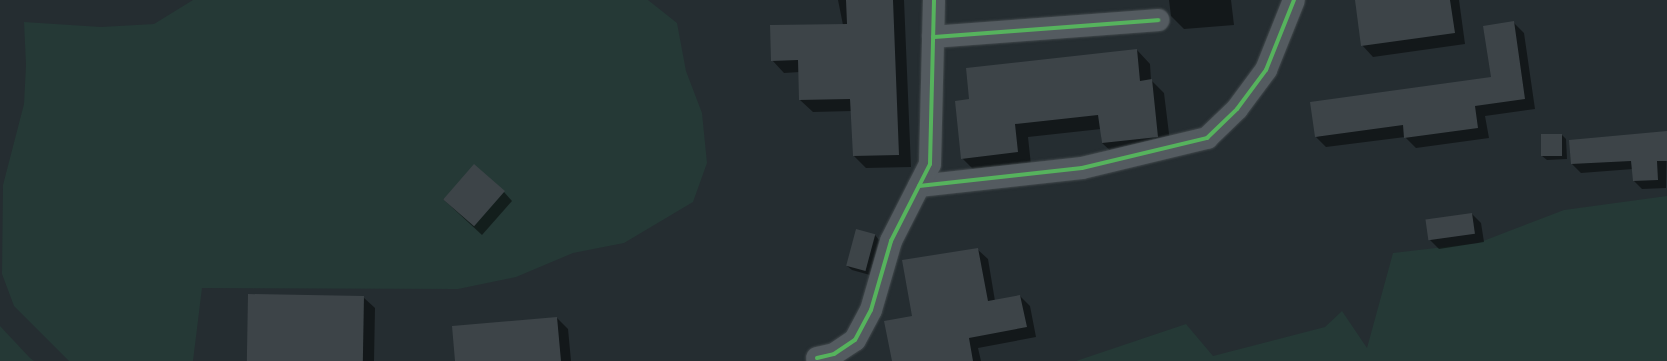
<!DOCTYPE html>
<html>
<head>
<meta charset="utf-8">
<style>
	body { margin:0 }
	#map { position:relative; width:1667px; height:361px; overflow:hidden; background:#252d31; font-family:"PT Sans",sans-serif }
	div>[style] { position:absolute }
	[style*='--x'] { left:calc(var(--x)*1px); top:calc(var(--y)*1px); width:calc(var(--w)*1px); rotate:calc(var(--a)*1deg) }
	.green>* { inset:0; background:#253936 }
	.shadow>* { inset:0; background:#0007 }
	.building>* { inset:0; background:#3d4448; transform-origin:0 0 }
	.roads { filter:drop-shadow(0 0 1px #42494c) drop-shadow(0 0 1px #42494c) }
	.street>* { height:22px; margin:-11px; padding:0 11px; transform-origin:11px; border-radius:11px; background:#545b60 }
	.cycleway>* { height:4px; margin:-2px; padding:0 2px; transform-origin:2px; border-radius:2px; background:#56b35d }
	span { translate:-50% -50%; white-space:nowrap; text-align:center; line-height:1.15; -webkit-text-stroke:4px #19242b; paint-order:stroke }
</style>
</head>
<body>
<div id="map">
	<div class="green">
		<div style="clip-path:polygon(193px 0,648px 0,677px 23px,686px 71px,702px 113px,707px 163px,693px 202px,624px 243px,573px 253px,516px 277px,458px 289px,202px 288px,193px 361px,69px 361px,14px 306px,2px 274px,3px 185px,24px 104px,26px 65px,24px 22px,101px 27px,154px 24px)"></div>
		<div style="clip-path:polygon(1667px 196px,1667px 361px,1076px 361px,1186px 324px,1213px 356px,1325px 327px,1342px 311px,1367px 348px,1393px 253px,1478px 243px,1564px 210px)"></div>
		<div style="clip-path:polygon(0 326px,30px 358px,34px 361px,0 361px)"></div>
	</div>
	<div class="shadow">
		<div style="clip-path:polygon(838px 0,904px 0,911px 167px,866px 168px,854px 156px,852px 111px,813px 112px,800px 100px,800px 72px,784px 73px,772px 60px,843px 25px)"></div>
		<div style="clip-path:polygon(1169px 0,1231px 0,1234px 25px,1184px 29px,1171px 16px)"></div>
		<div style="clip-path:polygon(1356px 0,1459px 0,1465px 44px,1373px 57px,1362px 45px)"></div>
		<div style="clip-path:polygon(1513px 22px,1524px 33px,1535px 109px,1485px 116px,1489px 138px,1416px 148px,1405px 137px,1326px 147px,1316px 137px,1492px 78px)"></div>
		<div style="clip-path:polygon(1137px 50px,1150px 64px,1151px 80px,1164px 93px,1171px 150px,1116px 156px,1102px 143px,1101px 129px,1028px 137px,1031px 165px,975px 171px,962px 158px,971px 100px)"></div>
		<div style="clip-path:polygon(1667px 132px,1666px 188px,1642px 189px,1634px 181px,1633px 169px,1581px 173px,1572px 164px,1570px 141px)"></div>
		<div style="clip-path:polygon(1562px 135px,1566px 139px,1567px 159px,1547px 160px,1542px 156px)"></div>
		<div style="clip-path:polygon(504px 192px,512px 201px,482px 235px,443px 199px)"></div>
		<div style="clip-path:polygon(1472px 214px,1481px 223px,1484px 242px,1439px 249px,1430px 240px)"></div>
		<div style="clip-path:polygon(857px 231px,875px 235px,879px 240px,870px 275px,852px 270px,847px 266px)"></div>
		<div style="clip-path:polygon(977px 249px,988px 259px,995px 301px,1020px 296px,1030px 306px,1036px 337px,978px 348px,981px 361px,893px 361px,913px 317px)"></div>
		<div style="clip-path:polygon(363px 297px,375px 308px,374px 361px,248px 361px)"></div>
		<div style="clip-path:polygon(557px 318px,568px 329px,571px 361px,456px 361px)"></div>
	</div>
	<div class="building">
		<div style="clip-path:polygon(846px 0,893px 0,899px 155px,853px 156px,850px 99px,799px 100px,798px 60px,771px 61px,770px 25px,847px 24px)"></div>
		<div style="clip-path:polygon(1355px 0,1450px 0,1455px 33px,1361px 46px)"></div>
		<div style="clip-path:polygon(1514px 21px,1525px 99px,1475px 106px,1478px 128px,1404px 138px,1403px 125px,1315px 137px,1310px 102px,1491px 77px,1483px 26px)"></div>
		<div style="clip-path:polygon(1137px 49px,1140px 81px,1152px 79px,1158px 137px,1102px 143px,1098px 115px,1015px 124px,1018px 152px,961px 159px,955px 101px,969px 99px,966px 68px)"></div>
		<div style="clip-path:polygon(1667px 131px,1667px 161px,1657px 161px,1658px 180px,1633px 181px,1631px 161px,1571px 164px,1569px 140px)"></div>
		<div style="left:1541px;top:134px;width:21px;height:22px"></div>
		<div style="left:474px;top:164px;width:41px;height:47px;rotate:41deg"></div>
		<div style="left:1472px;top:213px;width:21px;height:47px;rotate:82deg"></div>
		<div style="left:856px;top:229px;width:20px;height:38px;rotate:15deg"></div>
		<div style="clip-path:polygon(978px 248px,988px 301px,1020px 295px,1027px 327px,969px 338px,973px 361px,892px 361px,884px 321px,912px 316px,902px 260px)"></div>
		<div style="left:248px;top:294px;width:116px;height:67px;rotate:1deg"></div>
		<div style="clip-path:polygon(557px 317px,561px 361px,455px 361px,452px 326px)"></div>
	</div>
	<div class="roads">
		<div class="street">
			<div style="--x:933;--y:37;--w:226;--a:-4.3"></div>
			<div style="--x:919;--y:186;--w:164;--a:-6.3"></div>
			<div style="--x:1082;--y:168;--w:129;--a:-13.5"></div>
			<div style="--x:1207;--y:138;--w:42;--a:-44"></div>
			<div style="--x:1237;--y:109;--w:49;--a:-53.4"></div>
			<div style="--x:1266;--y:70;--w:75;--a:-68.2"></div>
			<div style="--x:817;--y:358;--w:17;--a:-13"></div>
			<div style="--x:834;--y:354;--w:25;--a:-34"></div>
			<div style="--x:855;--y:340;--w:34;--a:-62"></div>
			<div style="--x:871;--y:310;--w:72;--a:-73.8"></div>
			<div style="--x:891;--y:241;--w:86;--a:-63.1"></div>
			<div style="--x:930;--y:164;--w:164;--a:-88.6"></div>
		</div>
	</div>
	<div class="cycleway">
		<div style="--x:933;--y:37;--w:226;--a:-4.3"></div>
		<div style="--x:919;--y:186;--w:164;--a:-6.3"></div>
		<div style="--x:1082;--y:168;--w:129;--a:-13.5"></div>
		<div style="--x:1207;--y:138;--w:42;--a:-44"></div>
		<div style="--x:1237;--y:109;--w:49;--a:-53.4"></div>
		<div style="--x:1266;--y:70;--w:75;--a:-68.2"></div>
		<div style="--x:817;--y:358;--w:17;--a:-13"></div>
		<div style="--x:834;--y:354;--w:25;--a:-34"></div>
		<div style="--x:855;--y:340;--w:34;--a:-62"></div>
		<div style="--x:871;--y:310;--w:72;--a:-73.8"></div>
		<div style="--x:891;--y:241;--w:86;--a:-63.1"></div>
		<div style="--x:930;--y:164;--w:164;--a:-88.6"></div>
	</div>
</div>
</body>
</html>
